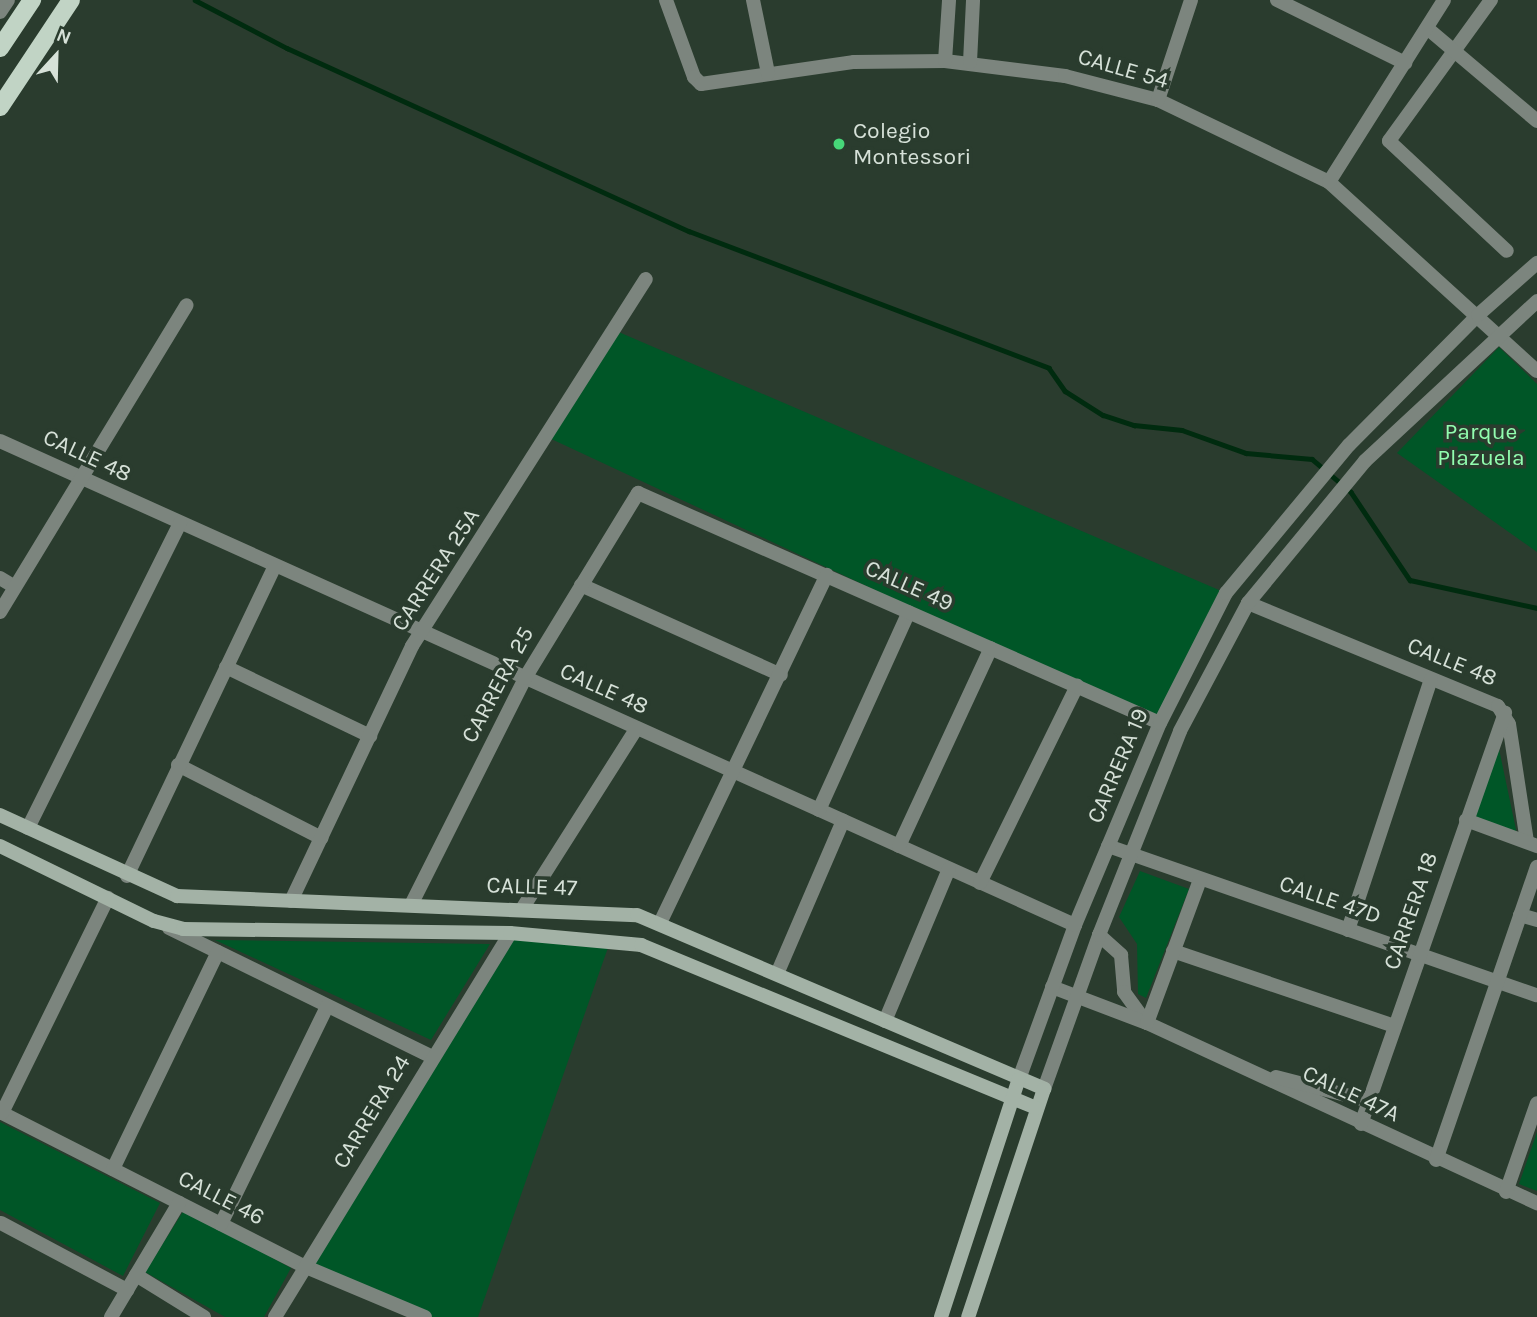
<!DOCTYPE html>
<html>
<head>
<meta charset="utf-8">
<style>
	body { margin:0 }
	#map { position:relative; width:1537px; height:1317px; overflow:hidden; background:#2a3c2e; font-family:Karla,sans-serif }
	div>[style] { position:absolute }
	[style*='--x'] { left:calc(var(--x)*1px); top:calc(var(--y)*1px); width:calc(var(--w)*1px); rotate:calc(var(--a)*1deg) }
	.green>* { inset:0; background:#005627 }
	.stream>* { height:4.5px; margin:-2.25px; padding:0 2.25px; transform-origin:2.25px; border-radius:2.25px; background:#002b0f }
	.minor>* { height:14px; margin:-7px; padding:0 7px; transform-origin:7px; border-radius:7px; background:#7c857e }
	.tertiary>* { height:14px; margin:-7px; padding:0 7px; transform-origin:7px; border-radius:7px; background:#7c857e }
	.secondary>* { height:14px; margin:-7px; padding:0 7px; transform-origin:7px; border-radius:7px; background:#a3b2a6 }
	.primary>* { height:18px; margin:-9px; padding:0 9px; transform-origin:9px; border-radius:9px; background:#c1d4c5 }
	.dots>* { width:19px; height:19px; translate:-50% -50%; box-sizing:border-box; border:4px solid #2a3c2e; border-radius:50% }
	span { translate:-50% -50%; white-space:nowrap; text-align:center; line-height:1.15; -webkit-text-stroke:7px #2a3c2e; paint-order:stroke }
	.street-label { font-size:23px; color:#d6e1d8 }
	.poi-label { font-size:23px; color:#d6e1d8 }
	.left { translate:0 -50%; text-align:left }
	.park-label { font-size:23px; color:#92fdaf }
	.north { position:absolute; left:21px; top:21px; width:70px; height:70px; -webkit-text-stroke:5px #2a3c2e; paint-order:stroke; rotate:22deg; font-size:19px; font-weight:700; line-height:28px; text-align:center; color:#d6e1d8 }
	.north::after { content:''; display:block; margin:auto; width:24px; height:32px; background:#d6e1d8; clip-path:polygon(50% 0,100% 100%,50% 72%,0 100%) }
</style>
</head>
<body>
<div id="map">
	<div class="green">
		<div style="clip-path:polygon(614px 330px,1226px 593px,1160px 723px,547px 437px)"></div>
		<div style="clip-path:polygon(1499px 347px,1537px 384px,1537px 552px,1397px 453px)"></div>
		<div style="clip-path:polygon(1499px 749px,1518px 839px,1470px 822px)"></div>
		<div style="clip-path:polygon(1140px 871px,1189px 889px,1146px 998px,1138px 994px,1137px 944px,1119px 917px)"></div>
		<div style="clip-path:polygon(510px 933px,610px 942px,478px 1317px,425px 1317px,306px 1267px)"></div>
		<div style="clip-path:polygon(215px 940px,490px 944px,431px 1040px)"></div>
		<div style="clip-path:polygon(0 1122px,160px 1203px,123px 1276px,0 1210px)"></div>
		<div style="clip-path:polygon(1537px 1132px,1537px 1191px,1519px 1184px)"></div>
		<div style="clip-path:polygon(184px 1210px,291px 1268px,264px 1317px,225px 1317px,145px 1272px)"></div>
	</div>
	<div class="stream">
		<div style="--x:195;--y:0;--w:104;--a:27.6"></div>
		<div style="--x:287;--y:48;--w:442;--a:24.5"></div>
		<div style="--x:689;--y:231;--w:385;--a:20.8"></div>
		<div style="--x:1049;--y:368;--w:28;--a:55"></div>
		<div style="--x:1065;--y:391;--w:45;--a:32.3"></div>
		<div style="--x:1103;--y:415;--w:33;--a:18"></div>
		<div style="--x:1134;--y:425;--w:48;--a:5.9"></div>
		<div style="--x:1182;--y:430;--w:68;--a:19.8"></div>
		<div style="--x:1246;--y:453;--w:66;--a:5.2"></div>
		<div style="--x:1312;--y:459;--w:51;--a:40.2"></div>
		<div style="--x:1351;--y:492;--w:106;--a:56.2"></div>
		<div style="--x:1410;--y:580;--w:130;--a:12.4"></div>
	</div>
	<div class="minor">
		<div style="--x:666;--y:0;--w:82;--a:70"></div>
		<div style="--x:694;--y:77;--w:10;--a:45"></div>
		<div style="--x:701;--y:84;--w:155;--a:-8.2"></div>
		<div style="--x:854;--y:62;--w:91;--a:-0.6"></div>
		<div style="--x:945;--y:61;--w:121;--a:7.1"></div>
		<div style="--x:1065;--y:76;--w:96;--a:14.5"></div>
		<div style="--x:1158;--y:100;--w:190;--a:25.6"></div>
		<div style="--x:1329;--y:182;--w:281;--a:42.3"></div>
		<div style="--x:753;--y:0;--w:75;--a:78.4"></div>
		<div style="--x:1277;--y:0;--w:143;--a:26.2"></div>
		<div style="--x:1491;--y:0;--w:174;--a:125.9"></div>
		<div style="--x:1389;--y:141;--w:161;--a:43"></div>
		<div style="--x:0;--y:12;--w:14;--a:-56"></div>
		<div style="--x:1427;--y:28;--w:144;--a:40.2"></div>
		<div style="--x:945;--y:61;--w:61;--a:-86.2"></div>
		<div style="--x:970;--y:62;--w:62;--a:-87.2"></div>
		<div style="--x:1158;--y:100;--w:105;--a:-71.7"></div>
		<div style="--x:1329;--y:182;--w:215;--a:-57.7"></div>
		<div style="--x:0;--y:441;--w:1179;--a:24.24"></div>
		<div style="--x:0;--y:578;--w:17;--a:31"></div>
		<div style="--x:581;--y:585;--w:219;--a:24.2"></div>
		<div style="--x:1248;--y:603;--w:270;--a:22.4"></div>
		<div style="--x:1498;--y:706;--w:21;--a:59"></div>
		<div style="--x:1509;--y:724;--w:119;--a:81.3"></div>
		<div style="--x:0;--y:612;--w:359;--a:-58.7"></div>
		<div style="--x:226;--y:667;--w:160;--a:25.6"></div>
		<div style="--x:178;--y:765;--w:161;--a:27"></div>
		<div style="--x:819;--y:810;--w:217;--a:-65.6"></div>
		<div style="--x:1466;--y:820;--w:76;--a:20.1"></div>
		<div style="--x:28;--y:828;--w:341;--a:-63.5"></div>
		<div style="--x:899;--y:846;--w:218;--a:-65.1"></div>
		<div style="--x:1108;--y:846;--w:454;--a:19.2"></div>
		<div style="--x:127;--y:876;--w:344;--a:-64.5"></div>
		<div style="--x:980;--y:883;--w:220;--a:-63.8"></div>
		<div style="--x:291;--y:901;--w:282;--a:-64.6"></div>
		<div style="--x:412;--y:646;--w:435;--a:-57.5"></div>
		<div style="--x:411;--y:905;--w:254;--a:-63.3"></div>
		<div style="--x:525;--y:678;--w:217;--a:-58.6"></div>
		<div style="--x:638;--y:493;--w:570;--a:23.78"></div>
		<div style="--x:522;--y:909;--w:214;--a:-57.6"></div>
		<div style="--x:1520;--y:915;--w:18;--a:16"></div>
		<div style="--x:660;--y:923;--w:386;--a:-64.4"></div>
		<div style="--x:169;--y:928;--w:293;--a:26.1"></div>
		<div style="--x:1348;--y:930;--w:264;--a:-71.7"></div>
		<div style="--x:1099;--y:935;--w:30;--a:42"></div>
		<div style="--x:1121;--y:955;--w:37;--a:85"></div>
		<div style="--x:1124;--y:992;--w:34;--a:54"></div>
		<div style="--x:1173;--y:951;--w:234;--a:18.7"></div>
		<div style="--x:777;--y:974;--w:167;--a:-66.7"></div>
		<div style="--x:1052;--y:987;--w:102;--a:20.8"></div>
		<div style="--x:1147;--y:1023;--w:430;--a:24.8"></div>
		<div style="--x:885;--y:1021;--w:165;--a:-67.2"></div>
		<div style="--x:1147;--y:1023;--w:153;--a:-69.7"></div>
		<div style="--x:1276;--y:1077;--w:96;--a:14.5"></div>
		<div style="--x:0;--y:1112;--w:343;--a:26.9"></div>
		<div style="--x:306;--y:1267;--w:129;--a:22.8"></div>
		<div style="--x:2;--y:1113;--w:240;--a:-63.8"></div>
		<div style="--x:1361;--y:1124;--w:436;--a:-70.7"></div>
		<div style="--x:1436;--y:1160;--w:310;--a:-71"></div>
		<div style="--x:113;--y:1169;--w:241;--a:-64.2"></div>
		<div style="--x:1506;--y:1192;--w:94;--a:-70.8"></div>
		<div style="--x:1;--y:1223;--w:143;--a:28"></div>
		<div style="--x:221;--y:1224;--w:242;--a:-64"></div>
		<div style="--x:136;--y:1275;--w:80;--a:31.7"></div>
		<div style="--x:111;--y:1317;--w:133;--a:-59.2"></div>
		<div style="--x:275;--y:1317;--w:450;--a:-58.5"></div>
	</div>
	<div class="tertiary">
		<div style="--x:1019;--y:1079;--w:164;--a:-70"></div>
		<div style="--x:1075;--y:925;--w:219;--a:-67.2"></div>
		<div style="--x:1160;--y:723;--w:146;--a:-63.1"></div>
		<div style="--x:1226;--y:593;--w:192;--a:-50.3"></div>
		<div style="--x:1349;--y:445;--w:183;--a:-45.2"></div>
		<div style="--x:1478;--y:315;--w:79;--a:-41.4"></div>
		<div style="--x:1044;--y:1089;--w:164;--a:-70.3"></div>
		<div style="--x:1099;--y:935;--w:219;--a:-68.3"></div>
		<div style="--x:1180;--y:731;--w:145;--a:-62"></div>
		<div style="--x:1248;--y:603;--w:184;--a:-50.5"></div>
		<div style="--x:1365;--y:461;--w:235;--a:-42.9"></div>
	</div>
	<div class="secondary">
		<div style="--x:0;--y:815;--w:195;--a:24.6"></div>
		<div style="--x:177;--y:896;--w:460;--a:2.4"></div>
		<div style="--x:637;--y:915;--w:443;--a:23.1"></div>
		<div style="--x:1044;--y:1089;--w:240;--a:108.4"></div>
		<div style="--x:0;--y:846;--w:171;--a:26"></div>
		<div style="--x:154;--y:921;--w:30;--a:15"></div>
		<div style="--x:183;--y:929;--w:327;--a:0.7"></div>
		<div style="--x:510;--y:933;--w:132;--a:5.2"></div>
		<div style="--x:641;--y:945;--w:428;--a:22.4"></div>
		<div style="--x:941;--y:1317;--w:250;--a:-71.9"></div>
	</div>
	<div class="primary">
		<div style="--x:0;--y:48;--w:58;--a:-56.3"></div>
		<div style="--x:0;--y:107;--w:128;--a:-56.4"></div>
	</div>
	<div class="dots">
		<div style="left:839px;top:144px;background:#47d779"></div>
	</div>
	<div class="street-label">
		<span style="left:1123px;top:69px;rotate:16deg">CALLE 54</span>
		<span style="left:87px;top:456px;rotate:25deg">CALLE 48</span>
		<span style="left:436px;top:570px;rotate:-57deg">CARRERA 25A</span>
		<span style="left:909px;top:586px;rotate:24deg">CALLE 49</span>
		<span style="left:1452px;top:662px;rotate:22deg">CALLE 48</span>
		<span style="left:498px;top:685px;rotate:-62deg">CARRERA 25</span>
		<span style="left:604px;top:689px;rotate:24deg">CALLE 48</span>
		<span style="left:1118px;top:766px;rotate:-67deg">CARRERA 19</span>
		<span style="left:532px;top:887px;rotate:2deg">CALLE 47</span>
		<span style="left:1330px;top:900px;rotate:19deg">CALLE 47D</span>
		<span style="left:1411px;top:911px;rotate:-71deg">CARRERA 18</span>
		<span style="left:1351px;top:1094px;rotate:25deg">CALLE 47A</span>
		<span style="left:372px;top:1112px;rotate:-59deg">CARRERA 24</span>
		<span style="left:221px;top:1198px;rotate:27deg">CALLE 46</span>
	</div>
	<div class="poi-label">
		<span class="left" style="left:853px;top:144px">Colegio<br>Montessori</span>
	</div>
	<div class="park-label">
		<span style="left:1481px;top:445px">Parque<br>Plazuela</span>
	</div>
	<div class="north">N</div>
</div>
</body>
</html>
